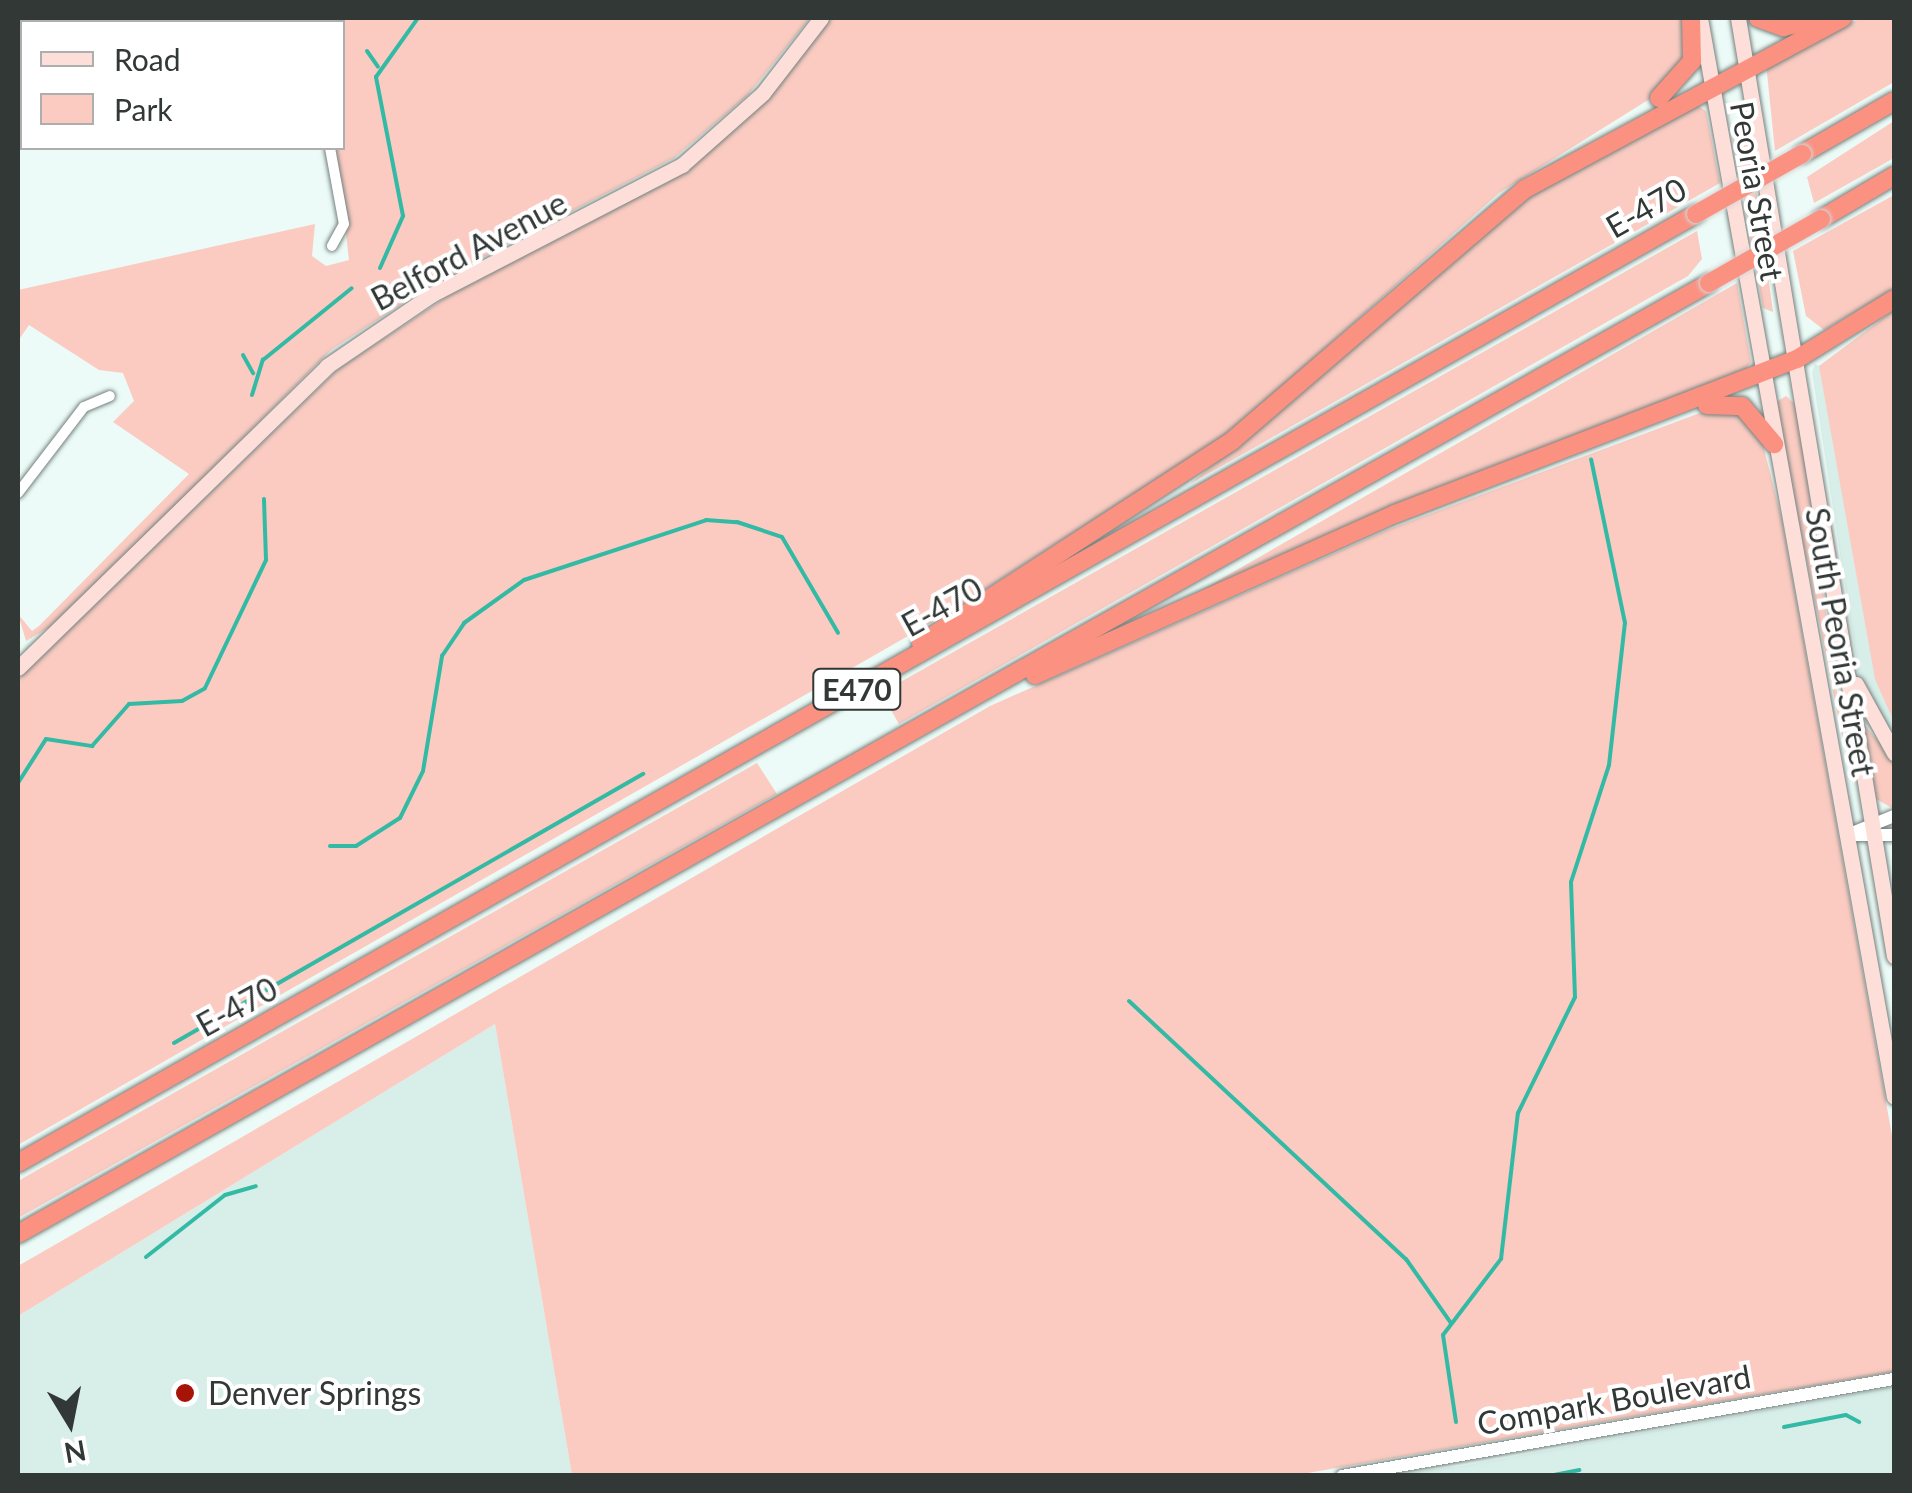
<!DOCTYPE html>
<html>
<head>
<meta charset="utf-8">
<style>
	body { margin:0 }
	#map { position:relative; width:1912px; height:1493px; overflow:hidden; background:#ecfbf7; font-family:Lato,sans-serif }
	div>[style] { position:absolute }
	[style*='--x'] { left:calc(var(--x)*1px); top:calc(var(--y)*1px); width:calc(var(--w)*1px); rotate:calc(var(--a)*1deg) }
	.built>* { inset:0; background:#d7eee9 }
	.green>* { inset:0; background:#fbcbc2 }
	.stream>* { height:4px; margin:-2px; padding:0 2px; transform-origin:2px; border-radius:2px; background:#33baa5 }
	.roads { filter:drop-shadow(0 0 2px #74817e) drop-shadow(0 0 2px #74817e) }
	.minor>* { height:10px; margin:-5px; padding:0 5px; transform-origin:5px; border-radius:5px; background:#fff }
	.tertiary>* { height:12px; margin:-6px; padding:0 6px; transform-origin:6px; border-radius:6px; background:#fff }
	.secondary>* { height:15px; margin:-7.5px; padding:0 7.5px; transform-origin:7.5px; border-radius:7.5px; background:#feded9 }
	.motorway>* { height:18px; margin:-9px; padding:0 9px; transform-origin:9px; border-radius:9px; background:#fb9180 }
	.bridges { filter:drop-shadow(0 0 2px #d6d7d7) drop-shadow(0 0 2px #d6d7d7) }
	.motorway-bridge>* { height:18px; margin:-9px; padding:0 9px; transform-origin:9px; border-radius:9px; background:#fb9180 }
	.dots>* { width:28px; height:28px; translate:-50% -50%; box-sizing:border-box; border:5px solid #fff; border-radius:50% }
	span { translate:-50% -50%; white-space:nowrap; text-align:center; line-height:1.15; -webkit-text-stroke:8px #fff; paint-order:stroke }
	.shield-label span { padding:2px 8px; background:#fff; border:2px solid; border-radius:8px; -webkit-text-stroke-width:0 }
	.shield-label { font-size:30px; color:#323836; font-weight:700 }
	.street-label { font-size:32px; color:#323836 }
	.poi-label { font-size:32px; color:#323836 }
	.left { translate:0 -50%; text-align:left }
	.frame { position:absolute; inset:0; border:20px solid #323836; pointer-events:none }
	.legend { position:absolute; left:20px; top:20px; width:325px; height:130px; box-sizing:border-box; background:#fff; border:2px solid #adafaf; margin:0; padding:12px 18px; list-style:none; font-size:30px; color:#323836 }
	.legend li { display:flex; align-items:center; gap:20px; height:50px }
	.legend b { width:50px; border:2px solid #adafaf }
	.north { position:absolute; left:20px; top:1373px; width:100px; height:100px; -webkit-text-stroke:8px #fff; paint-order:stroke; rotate:170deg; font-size:28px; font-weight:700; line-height:40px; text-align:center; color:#323836 }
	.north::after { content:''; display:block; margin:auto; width:35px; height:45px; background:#323836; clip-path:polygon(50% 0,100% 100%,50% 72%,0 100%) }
</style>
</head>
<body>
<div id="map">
	<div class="built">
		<div style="clip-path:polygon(1894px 344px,1894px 746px,1860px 683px,1812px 372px,1815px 364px,1841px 378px)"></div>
		<div style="clip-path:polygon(495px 1024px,572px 1475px,18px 1476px,18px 1316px)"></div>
		<div style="clip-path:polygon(1894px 1387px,1894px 1475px,1391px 1475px,1461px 1466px)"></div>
	</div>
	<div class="green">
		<div style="clip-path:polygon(313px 18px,810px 18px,747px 96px,674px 158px,437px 281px,331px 350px,60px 621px,26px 641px,18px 614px,32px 631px,39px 626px,189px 474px,113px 422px,134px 401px,123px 373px,99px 370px,29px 325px,18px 341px,18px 290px,315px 224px,312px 256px,326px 266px,349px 260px,336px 148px,342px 22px)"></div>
		<div style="clip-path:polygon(831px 18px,1688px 18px,1689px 52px,1656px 95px,1499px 193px,1235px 429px,950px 612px,18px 1145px,18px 679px,339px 368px,451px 294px,684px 173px,762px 105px)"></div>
		<div style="clip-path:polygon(1861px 18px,1894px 18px,1894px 82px,1775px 151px,1766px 63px)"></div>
		<div style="clip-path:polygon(1697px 105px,1706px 111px,1720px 183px,1190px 484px,1527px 197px)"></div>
		<div style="clip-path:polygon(1894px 121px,1894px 158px,1814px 203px,1807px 177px)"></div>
		<div style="clip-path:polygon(1738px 125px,1748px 131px,1773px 312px,1763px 308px,1732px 133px)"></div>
		<div style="clip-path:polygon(1894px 195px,1894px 289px,1824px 330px,1806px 316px,1793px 251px)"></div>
		<div style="clip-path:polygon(1697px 231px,1702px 259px,1688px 276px,899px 724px,881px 693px)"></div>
		<div style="clip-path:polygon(1737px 283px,1751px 362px,1744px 372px,1407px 500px,1179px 603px)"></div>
		<div style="clip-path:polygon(1894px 310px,1894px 722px,1875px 679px,1819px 366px)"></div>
		<div style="clip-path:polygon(1786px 396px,1797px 406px,1846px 756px,1775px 403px)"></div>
		<div style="clip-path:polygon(1708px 410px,1733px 410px,1761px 437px,1782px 520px,1894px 1147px,1892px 1372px,1296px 1475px,572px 1475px,495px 1024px,18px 1316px,18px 1266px,990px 706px,1387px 530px)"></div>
		<div style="clip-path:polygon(1862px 722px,1894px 760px,1894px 809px,1876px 799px)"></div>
		<div style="clip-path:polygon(757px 763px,777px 794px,18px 1218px,18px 1181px)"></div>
	</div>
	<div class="stream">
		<div style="--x:367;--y:51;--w:19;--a:55"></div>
		<div style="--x:380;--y:268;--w:57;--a:-66.1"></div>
		<div style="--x:403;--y:216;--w:142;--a:-101"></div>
		<div style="--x:376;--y:77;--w:72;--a:-54.6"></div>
		<div style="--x:243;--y:355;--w:21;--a:61"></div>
		<div style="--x:252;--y:395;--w:37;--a:-73"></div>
		<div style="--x:263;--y:360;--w:114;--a:-39"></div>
		<div style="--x:18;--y:783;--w:52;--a:-57.5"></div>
		<div style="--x:46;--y:739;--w:47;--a:8.7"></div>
		<div style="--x:92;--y:746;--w:56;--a:-48.6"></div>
		<div style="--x:129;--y:704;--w:53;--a:-3.2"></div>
		<div style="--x:182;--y:701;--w:26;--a:-29"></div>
		<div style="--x:205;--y:688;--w:142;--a:-64.5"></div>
		<div style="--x:266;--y:560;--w:61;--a:-91.9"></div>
		<div style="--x:330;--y:846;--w:26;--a:0"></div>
		<div style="--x:356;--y:846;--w:52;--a:-32.5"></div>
		<div style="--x:400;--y:818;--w:52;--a:-63.9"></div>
		<div style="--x:423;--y:771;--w:117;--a:-80.6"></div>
		<div style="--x:442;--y:656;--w:40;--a:-56"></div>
		<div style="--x:464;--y:623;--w:74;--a:-35.6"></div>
		<div style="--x:524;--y:580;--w:192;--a:-18.2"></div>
		<div style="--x:706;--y:520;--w:31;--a:4"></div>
		<div style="--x:737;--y:522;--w:47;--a:18.4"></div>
		<div style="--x:782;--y:537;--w:111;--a:59.7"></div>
		<div style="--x:1129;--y:1001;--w:379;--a:43"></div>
		<div style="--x:1406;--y:1259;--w:78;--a:54.9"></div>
		<div style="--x:174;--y:1043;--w:541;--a:-29.84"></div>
		<div style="--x:146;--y:1257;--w:100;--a:-38.1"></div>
		<div style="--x:225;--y:1195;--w:32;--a:-16"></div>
		<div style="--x:1456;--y:1422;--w:88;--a:-98.5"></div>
		<div style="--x:1443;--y:1335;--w:96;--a:-52.7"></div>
		<div style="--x:1501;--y:1259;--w:147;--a:-83.4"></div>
		<div style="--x:1518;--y:1113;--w:129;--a:-63.8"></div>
		<div style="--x:1575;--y:997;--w:115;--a:-92"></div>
		<div style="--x:1571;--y:882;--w:123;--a:-72"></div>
		<div style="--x:1609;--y:765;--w:143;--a:-83.6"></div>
		<div style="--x:1625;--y:623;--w:167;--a:-101.7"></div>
		<div style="--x:1784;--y:1427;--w:63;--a:-11"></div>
		<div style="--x:1846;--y:1415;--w:15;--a:28"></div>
		<div style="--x:1549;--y:1476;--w:31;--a:-11"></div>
	</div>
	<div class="roads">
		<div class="minor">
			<div style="--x:307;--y:18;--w:4;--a:76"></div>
			<div style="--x:330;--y:148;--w:77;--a:79.6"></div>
			<div style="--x:344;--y:224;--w:25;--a:119"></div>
			<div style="--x:18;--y:493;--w:108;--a:-52.5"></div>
			<div style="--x:84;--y:407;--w:28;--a:-23"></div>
		</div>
		<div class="tertiary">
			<div style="--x:1847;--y:835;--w:51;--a:-22"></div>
			<div style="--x:1847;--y:835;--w:47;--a:0"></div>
			<div style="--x:1342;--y:1476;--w:560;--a:-9.97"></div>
		</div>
		<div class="secondary">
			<div style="--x:1700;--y:18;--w:1096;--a:79.81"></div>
			<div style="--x:1738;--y:18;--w:951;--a:80.56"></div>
			<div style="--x:18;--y:668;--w:432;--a:-44.3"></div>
			<div style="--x:327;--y:366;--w:126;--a:-34.3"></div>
			<div style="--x:431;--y:295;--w:283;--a:-27.4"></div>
			<div style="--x:682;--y:165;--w:108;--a:-41.6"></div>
			<div style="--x:763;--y:93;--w:95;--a:-52.3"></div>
			<div style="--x:1856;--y:684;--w:79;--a:61.2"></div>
		</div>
		<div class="motorway">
			<div style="--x:1758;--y:18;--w:27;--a:20"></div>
			<div style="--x:1783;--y:27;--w:34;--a:-12"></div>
			<div style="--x:1659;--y:98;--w:50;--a:-48.3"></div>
			<div style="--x:1692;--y:61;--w:43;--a:-91.3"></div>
			<div style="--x:1802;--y:154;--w:106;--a:-29.9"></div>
			<div style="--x:1821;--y:219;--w:85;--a:-30.5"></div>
			<div style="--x:1707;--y:405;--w:35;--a:2"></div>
			<div style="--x:1742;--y:406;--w:50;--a:49.9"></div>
			<div style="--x:921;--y:643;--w:372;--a:-33"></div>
			<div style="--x:1233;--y:440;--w:385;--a:-40.7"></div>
			<div style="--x:1525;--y:189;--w:361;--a:-28.3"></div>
			<div style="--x:1035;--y:675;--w:394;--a:-24.1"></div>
			<div style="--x:1395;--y:514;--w:431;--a:-21.1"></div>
			<div style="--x:1797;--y:359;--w:114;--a:-31.7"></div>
			<div style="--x:18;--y:1163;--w:1928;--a:-29.49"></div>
			<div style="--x:18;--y:1234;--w:1940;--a:-29.35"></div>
		</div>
	</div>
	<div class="bridges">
		<div class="motorway-bridge">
			<div style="--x:1696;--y:214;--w:122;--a:-29.5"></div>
			<div style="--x:1709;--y:283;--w:129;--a:-29.7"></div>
		</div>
	</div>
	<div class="dots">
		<div style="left:185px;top:1393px;background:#a71407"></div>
	</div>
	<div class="shield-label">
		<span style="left:857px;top:689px">E470</span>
	</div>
	<div class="street-label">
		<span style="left:1757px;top:191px;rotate:80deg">Peoria Street</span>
		<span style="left:1646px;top:208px;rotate:-30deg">E-470</span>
		<span style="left:469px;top:251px;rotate:-28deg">Belford Avenue</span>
		<span style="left:942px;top:607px;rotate:-29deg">E-470</span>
		<span style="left:1840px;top:642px;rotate:80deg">South Peoria Street</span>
		<span style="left:237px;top:1007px;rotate:-29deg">E-470</span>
		<span style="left:1614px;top:1400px;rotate:-10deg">Compark Boulevard</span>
	</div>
	<div class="poi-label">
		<span class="left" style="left:208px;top:1393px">Denver Springs</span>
	</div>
	<div class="frame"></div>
	<ul class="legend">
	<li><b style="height:12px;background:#feded9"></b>Road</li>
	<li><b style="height:28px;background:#fbcbc2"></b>Park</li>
	</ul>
	<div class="north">N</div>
</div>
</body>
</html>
